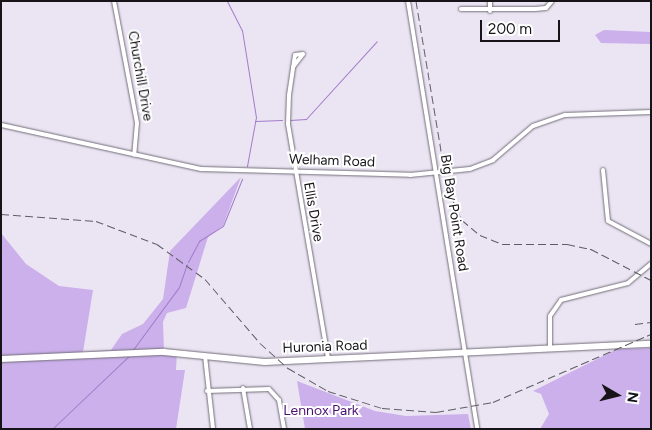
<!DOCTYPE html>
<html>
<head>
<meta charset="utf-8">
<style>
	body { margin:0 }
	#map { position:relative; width:652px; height:430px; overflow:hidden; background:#ebe5f3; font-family:Figtree,sans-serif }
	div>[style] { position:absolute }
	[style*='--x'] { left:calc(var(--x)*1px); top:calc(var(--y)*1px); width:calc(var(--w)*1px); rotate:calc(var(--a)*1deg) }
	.green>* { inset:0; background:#cbb0eb }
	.stream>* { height:1px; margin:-0.5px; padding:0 0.5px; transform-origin:0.5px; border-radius:0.5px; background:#a27ccb }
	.roads { filter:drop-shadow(0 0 1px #736d79) drop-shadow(0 0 1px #736d79) }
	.minor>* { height:4px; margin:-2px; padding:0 2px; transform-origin:2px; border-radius:2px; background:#fff }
	.major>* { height:5.5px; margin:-2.75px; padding:0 2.75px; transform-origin:2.75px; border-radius:2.75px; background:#fff }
	.rail>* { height:1px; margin-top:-0.5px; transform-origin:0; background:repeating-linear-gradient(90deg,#5f5c64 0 8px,transparent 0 12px) }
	span { translate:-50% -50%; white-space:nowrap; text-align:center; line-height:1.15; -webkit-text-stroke:4px #fff; paint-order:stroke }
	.street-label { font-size:14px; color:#161419 }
	.park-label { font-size:14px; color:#480f70 }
	.frame { position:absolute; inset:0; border:2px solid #161419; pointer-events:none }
	.north { position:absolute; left:592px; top:370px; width:50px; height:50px; -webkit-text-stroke:4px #fff; paint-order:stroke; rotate:98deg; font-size:14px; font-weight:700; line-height:20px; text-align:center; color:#161419 }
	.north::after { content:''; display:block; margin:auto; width:18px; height:22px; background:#161419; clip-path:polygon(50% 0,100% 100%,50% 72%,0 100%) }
	.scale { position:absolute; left:480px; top:20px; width:80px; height:22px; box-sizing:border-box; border:2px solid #161419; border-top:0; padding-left:6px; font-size:15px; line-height:18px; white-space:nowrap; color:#161419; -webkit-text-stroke:4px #fff; paint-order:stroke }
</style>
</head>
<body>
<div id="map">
	<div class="green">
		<div style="clip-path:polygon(604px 30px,651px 32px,651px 44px,601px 43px,595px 35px)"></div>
		<div style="clip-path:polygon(241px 177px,223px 226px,208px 237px,186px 308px,167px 313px,163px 322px,164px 351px,177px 352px,176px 370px,185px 370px,176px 429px,1px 429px,1px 233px,26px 264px,59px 286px,93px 290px,83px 352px,111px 350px,122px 334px,143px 324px,163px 299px,170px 251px)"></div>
		<div style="clip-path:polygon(651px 348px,651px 429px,540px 429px,549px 414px,541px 394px,533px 391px,617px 349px)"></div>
		<div style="clip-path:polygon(297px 381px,375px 411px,406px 416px,468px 414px,471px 429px,305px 429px)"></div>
	</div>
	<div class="stream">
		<div style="--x:227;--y:1;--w:33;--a:63"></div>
		<div style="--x:242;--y:30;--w:88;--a:80.9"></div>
		<div style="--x:256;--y:117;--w:50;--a:100.4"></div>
		<div style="--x:290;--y:120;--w:16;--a:-4"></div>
		<div style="--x:306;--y:119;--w:105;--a:-47.7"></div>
		<div style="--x:255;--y:121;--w:27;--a:-2"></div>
		<div style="--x:188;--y:262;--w:24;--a:-62"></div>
		<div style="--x:199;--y:241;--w:28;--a:-32"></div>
		<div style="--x:223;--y:226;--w:51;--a:-68"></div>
		<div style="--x:132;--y:351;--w:79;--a:-53.7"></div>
		<div style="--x:179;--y:287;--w:24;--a:-71"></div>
		<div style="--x:52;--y:429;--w:105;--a:-43.5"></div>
	</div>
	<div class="roads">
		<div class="minor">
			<div style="--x:114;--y:1;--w:124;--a:79.3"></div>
			<div style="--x:137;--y:123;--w:32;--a:95"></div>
			<div style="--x:408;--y:1;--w:434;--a:80.8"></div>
			<div style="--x:490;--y:1;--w:10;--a:90"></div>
			<div style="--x:461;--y:9;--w:74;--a:0"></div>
			<div style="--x:535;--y:9;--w:11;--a:-5"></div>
			<div style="--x:546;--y:8;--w:9;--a:-49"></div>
			<div style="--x:293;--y:67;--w:16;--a:-52"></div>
			<div style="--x:303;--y:54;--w:8;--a:173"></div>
			<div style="--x:295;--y:55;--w:40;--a:98.5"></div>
			<div style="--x:289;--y:95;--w:29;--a:92"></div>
			<div style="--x:288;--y:124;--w:238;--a:80.3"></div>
			<div style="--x:1;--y:125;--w:205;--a:12.4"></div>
			<div style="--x:201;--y:169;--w:209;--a:1.6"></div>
			<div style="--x:410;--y:175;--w:60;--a:-5.7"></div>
			<div style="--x:470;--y:169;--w:25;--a:-21"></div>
			<div style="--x:493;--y:160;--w:52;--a:-40.4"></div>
			<div style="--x:533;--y:126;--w:34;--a:-19"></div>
			<div style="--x:565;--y:115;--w:86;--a:-2"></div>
			<div style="--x:603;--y:170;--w:51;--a:84.4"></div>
			<div style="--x:608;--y:221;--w:49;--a:28.1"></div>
			<div style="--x:550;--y:349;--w:33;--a:-90"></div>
			<div style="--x:550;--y:316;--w:19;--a:-55"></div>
			<div style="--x:561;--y:300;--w:69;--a:-14.2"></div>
			<div style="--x:628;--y:283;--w:30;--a:-40"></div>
			<div style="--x:205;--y:356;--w:73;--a:83.7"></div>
			<div style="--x:243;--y:388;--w:42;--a:80.3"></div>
			<div style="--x:207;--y:391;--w:62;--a:-1.8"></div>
			<div style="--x:269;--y:389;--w:15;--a:48"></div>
			<div style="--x:279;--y:400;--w:29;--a:80"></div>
		</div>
		<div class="major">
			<div style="--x:1;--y:359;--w:163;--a:-2.5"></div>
			<div style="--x:164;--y:352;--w:101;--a:5.7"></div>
			<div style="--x:265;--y:362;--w:386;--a:-2.7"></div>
		</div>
	</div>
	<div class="rail">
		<div style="--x:416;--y:1;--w:189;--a:80.5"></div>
		<div style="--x:447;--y:187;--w:36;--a:66"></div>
		<div style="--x:462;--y:220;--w:23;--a:40"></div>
		<div style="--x:480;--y:235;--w:24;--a:22"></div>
		<div style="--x:502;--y:244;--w:65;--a:0"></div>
		<div style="--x:567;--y:244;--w:25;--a:12"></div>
		<div style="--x:591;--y:249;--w:68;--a:27.3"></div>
		<div style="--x:1;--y:214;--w:95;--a:4.2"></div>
		<div style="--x:96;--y:221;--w:65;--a:20.7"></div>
		<div style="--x:157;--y:244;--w:59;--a:36.1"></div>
		<div style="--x:205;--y:279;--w:84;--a:49.3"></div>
		<div style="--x:260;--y:343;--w:38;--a:42"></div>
		<div style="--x:288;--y:368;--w:46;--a:29.9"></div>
		<div style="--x:328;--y:391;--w:57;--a:17.5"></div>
		<div style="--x:382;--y:408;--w:54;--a:4.2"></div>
		<div style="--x:436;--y:412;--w:58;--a:-10"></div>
		<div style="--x:493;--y:402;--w:172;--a:-23.3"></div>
		<div style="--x:635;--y:324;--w:16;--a:-7"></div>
	</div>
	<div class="street-label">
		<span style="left:140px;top:76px;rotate:80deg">Churchill Drive</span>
		<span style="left:332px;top:161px;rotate:2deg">Welham Road</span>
		<span style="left:313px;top:212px;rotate:80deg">Ellis Drive</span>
		<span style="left:454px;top:213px;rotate:81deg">Big Bay Point Road</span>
		<span style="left:325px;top:347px;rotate:-2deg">Huronia Road</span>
	</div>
	<div class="park-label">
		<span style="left:321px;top:411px">Lennox Park</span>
	</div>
	<div class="frame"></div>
	<div class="north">N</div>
	<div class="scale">200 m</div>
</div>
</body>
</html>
